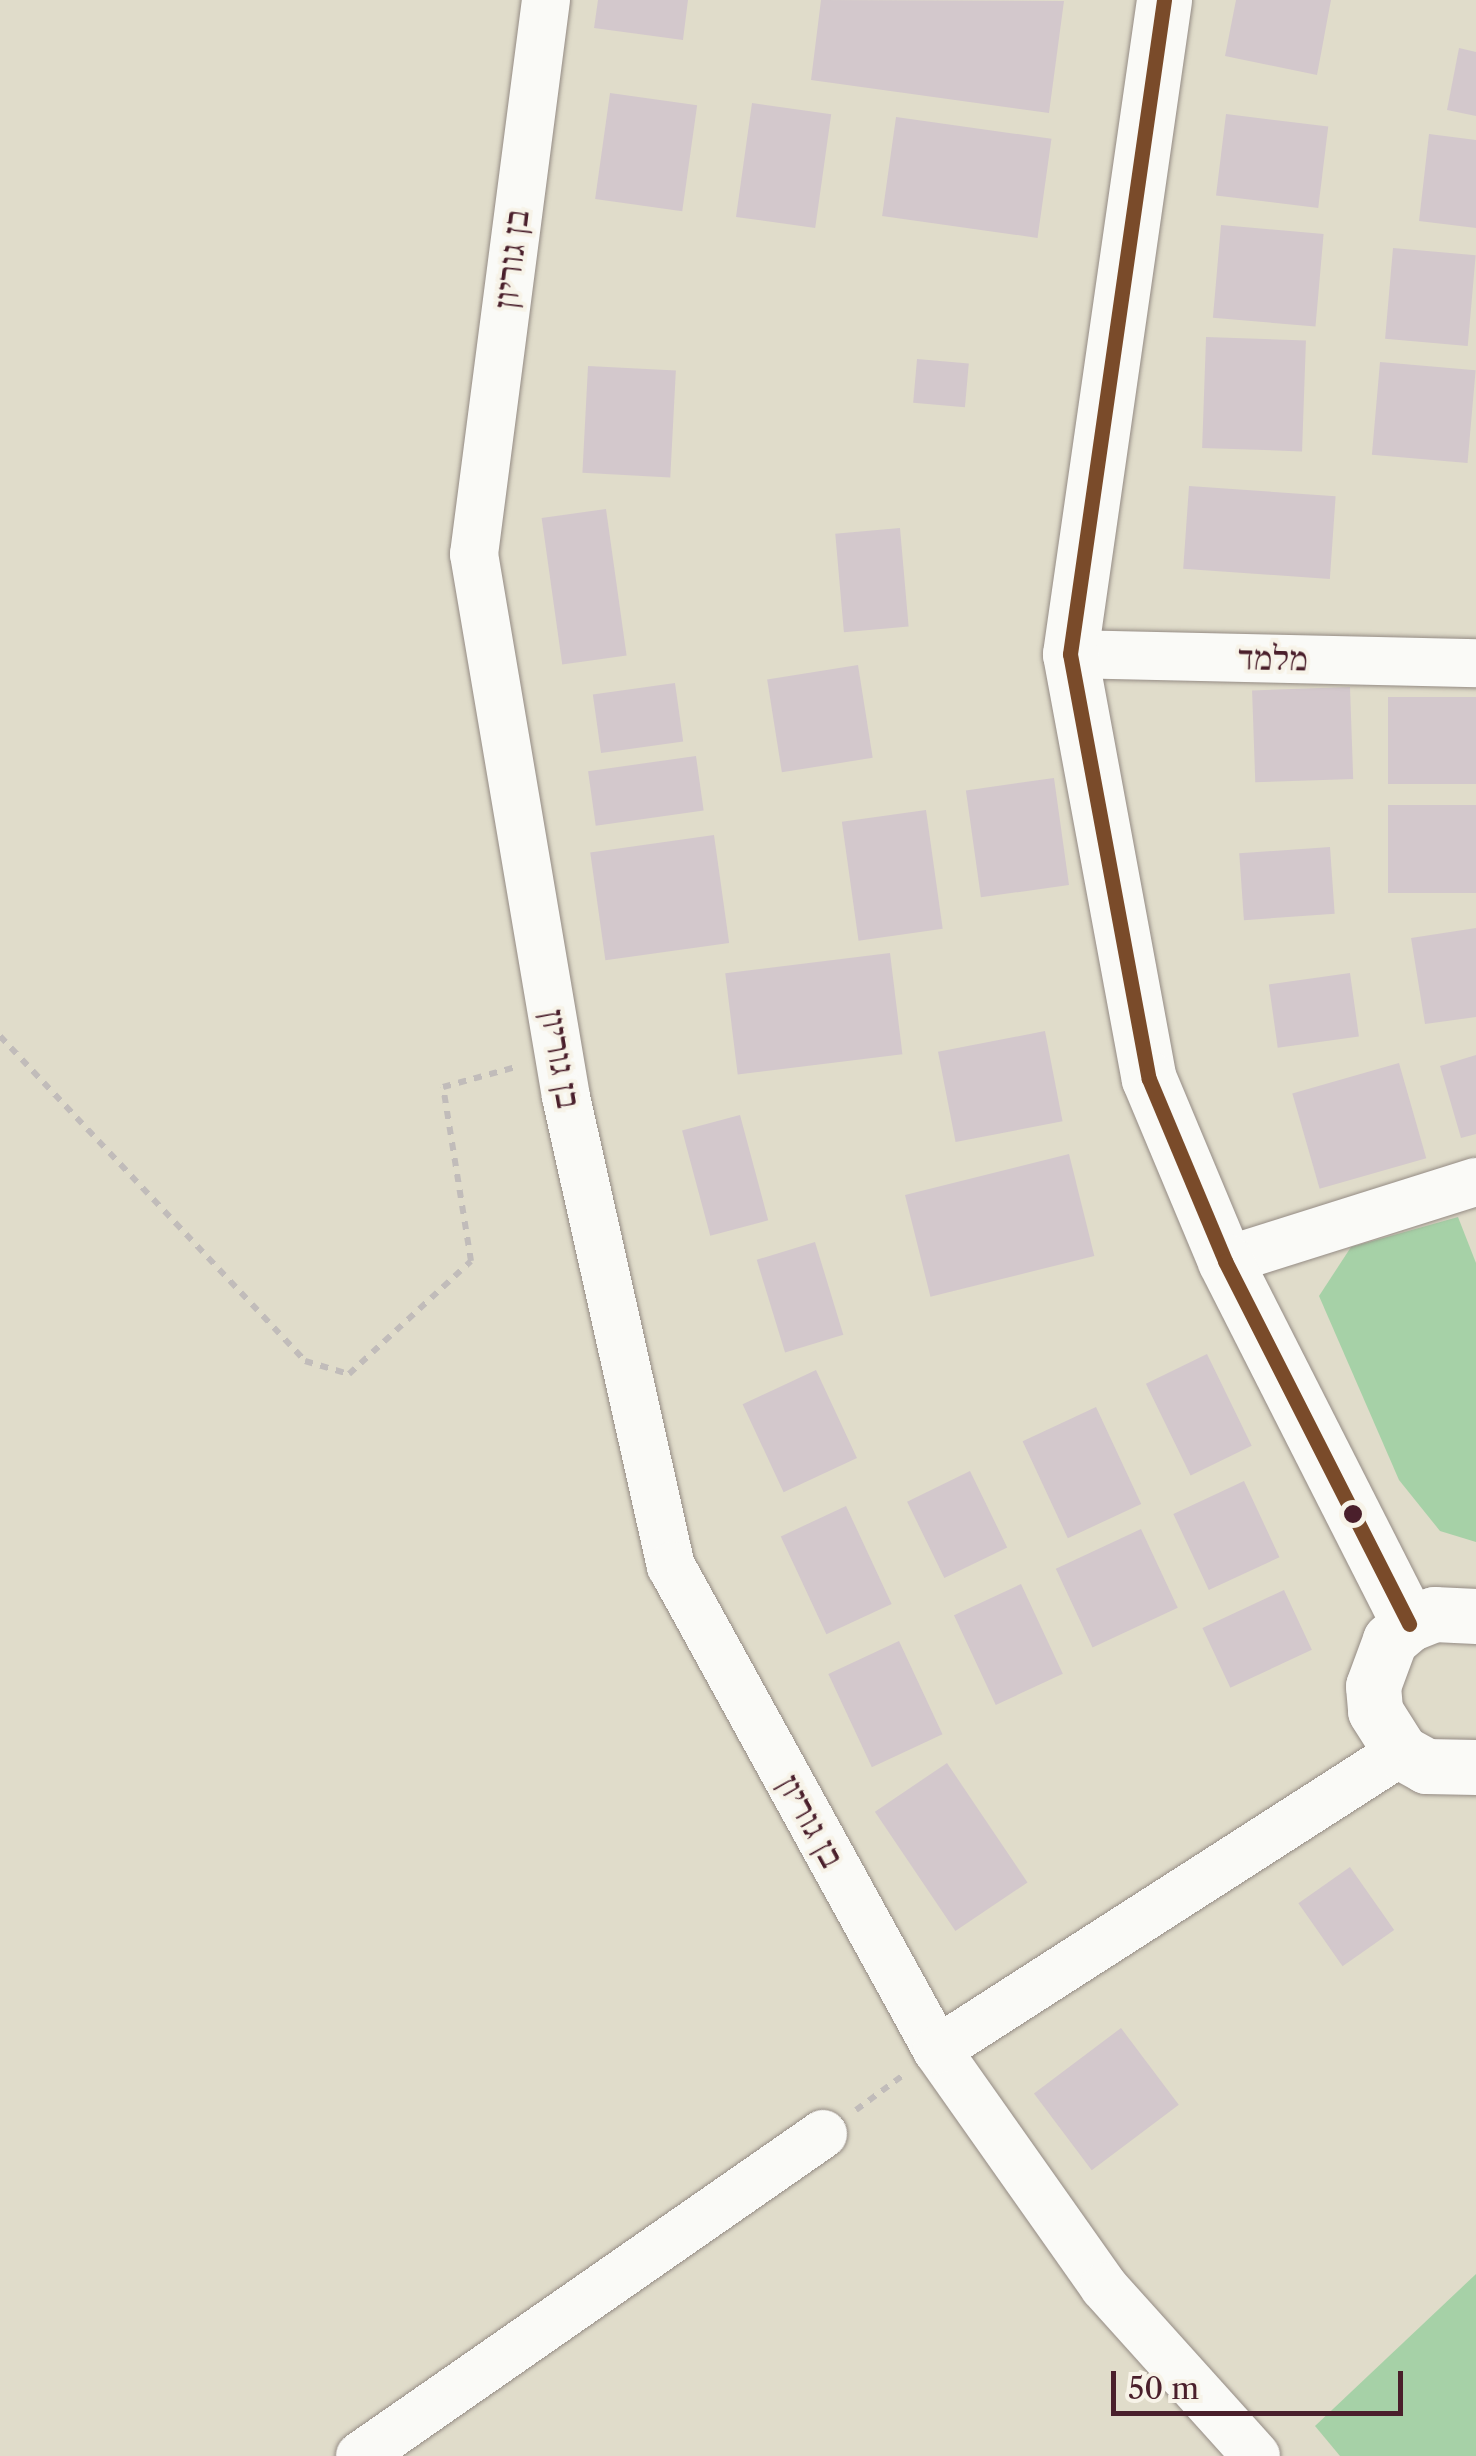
<!DOCTYPE html>
<html>
<head>
<meta charset="utf-8">
<style>
	body { margin:0 }
	#map { position:relative; width:1476px; height:2456px; overflow:hidden; background:#e0dcca; font-family:"Libre Caslon Text","Frank Ruhl Libre",serif }
	div>[style] { position:absolute }
	[style*='--x'] { left:calc(var(--x)*1px); top:calc(var(--y)*1px); width:calc(var(--w)*1px); rotate:calc(var(--a)*1deg) }
	.green>* { inset:0; background:#a6d1a7 }
	.building>* { inset:0; background:#d3c8cc; transform-origin:0 0 }
	.path>* { height:6px; margin-top:-3px; transform-origin:0; background:repeating-linear-gradient(90deg,#c1bcba 0 8px,transparent 0 16px) }
	.roads { filter:drop-shadow(0 0 2px #948b84) drop-shadow(0 0 2px #948b84) }
	.minor>* { height:48px; margin:-24px; padding:0 24px; transform-origin:24px; border-radius:24px; background:#fafaf7 }
	.tertiary>* { height:55px; margin:-27.5px; padding:0 27.5px; transform-origin:27.5px; border-radius:27.5px; background:#fafaf7 }
	.bus-1>* { height:15px; margin:-7.5px; padding:0 7.5px; transform-origin:7.5px; border-radius:7.5px; background:#7a4b2a }
	.dots>* { width:28px; height:28px; translate:-50% -50%; box-sizing:border-box; border:5px solid #f7f3e8; border-radius:50% }
	span { translate:-50% -50%; white-space:nowrap; text-align:center; line-height:1.15; -webkit-text-stroke:8px #f7f3e8; paint-order:stroke }
	.street-label { font-size:35px; color:#4a1f2b }
	.scale { position:absolute; left:1111px; top:2371px; width:292px; height:45px; box-sizing:border-box; border:5px solid #4a1f2b; border-top:0; padding-left:12px; font-size:30px; line-height:35px; white-space:nowrap; color:#4a1f2b; -webkit-text-stroke:8px #f7f3e8; paint-order:stroke }
</style>
</head>
<body>
<div id="map">
	<div class="green">
		<div style="clip-path:polygon(1458px 1217px,1476px 1263px,1476px 1542px,1440px 1531px,1399px 1480px,1319px 1296px,1351px 1247px)"></div>
		<div style="clip-path:polygon(1476px 2274px,1476px 2456px,1340px 2456px,1315px 2426px)"></div>
	</div>
	<div class="building">
		<div style="clip-path:polygon(598px 0,688px 0,683px 40px,594px 28px)"></div>
		<div style="clip-path:polygon(821px 0,1064px 1px,1049px 113px,811px 80px)"></div>
		<div style="clip-path:polygon(1236px 0,1331px 0,1317px 75px,1225px 56px)"></div>
		<div style="clip-path:polygon(1459px 48px,1476px 52px,1476px 116px,1447px 110px)"></div>
		<div style="left:610px;top:93px;width:88px;height:107px;rotate:8deg"></div>
		<div style="left:752px;top:103px;width:80px;height:115px;rotate:8deg"></div>
		<div style="left:1226px;top:114px;width:103px;height:82px;rotate:7deg"></div>
		<div style="left:896px;top:117px;width:157px;height:100px;rotate:8deg"></div>
		<div style="clip-path:polygon(1429px 134px,1476px 140px,1476px 228px,1419px 221px)"></div>
		<div style="left:1221px;top:225px;width:103px;height:93px;rotate:5deg"></div>
		<div style="left:1393px;top:248px;width:83px;height:91px;rotate:5deg"></div>
		<div style="left:1206px;top:337px;width:100px;height:111px;rotate:2deg"></div>
		<div style="left:917px;top:359px;width:52px;height:44px;rotate:5deg"></div>
		<div style="left:1380px;top:362px;width:96px;height:93px;rotate:5deg"></div>
		<div style="left:588px;top:366px;width:88px;height:107px;rotate:3deg"></div>
		<div style="left:1189px;top:486px;width:147px;height:83px;rotate:4deg"></div>
		<div style="left:606px;top:509px;width:148px;height:65px;rotate:82deg"></div>
		<div style="left:900px;top:528px;width:99px;height:65px;rotate:85deg"></div>
		<div style="left:858px;top:665px;width:94px;height:92px;rotate:81deg"></div>
		<div style="left:675px;top:683px;width:59px;height:83px;rotate:82deg"></div>
		<div style="left:1350px;top:687px;width:92px;height:98px;rotate:88deg"></div>
		<div style="left:1476px;top:697px;width:87px;height:88px;rotate:90deg"></div>
		<div style="left:696px;top:756px;width:55px;height:109px;rotate:82deg"></div>
		<div style="left:1054px;top:778px;width:108px;height:89px;rotate:82deg"></div>
		<div style="left:1476px;top:805px;width:88px;height:88px;rotate:90deg"></div>
		<div style="left:926px;top:810px;width:120px;height:85px;rotate:82deg"></div>
		<div style="left:714px;top:835px;width:109px;height:125px;rotate:82deg"></div>
		<div style="left:1330px;top:847px;width:67px;height:91px;rotate:86deg"></div>
		<div style="clip-path:polygon(1476px 928px,1476px 1017px,1425px 1024px,1411px 938px)"></div>
		<div style="left:890px;top:953px;width:102px;height:166px;rotate:83deg"></div>
		<div style="left:1350px;top:973px;width:64px;height:82px;rotate:82deg"></div>
		<div style="left:1045px;top:1031px;width:92px;height:109px;rotate:79deg"></div>
		<div style="clip-path:polygon(1476px 1055px,1476px 1134px,1461px 1138px,1440px 1066px)"></div>
		<div style="left:1399px;top:1063px;width:99px;height:111px;rotate:74deg"></div>
		<div style="left:740px;top:1115px;width:109px;height:60px;rotate:75deg"></div>
		<div style="left:1069px;top:1154px;width:105px;height:169px;rotate:76deg"></div>
		<div style="left:815px;top:1242px;width:97px;height:61px;rotate:73deg"></div>
		<div style="left:1207px;top:1354px;width:102px;height:68px;rotate:64deg"></div>
		<div style="left:816px;top:1370px;width:97px;height:81px;rotate:65deg"></div>
		<div style="left:1096px;top:1407px;width:107px;height:81px;rotate:65deg"></div>
		<div style="left:970px;top:1471px;width:85px;height:70px;rotate:64deg"></div>
		<div style="left:1244px;top:1481px;width:84px;height:78px;rotate:65deg"></div>
		<div style="left:846px;top:1506px;width:108px;height:72px;rotate:65deg"></div>
		<div style="left:1141px;top:1529px;width:87px;height:94px;rotate:65deg"></div>
		<div style="left:1021px;top:1584px;width:99px;height:74px;rotate:65deg"></div>
		<div style="left:1284px;top:1590px;width:66px;height:90px;rotate:65deg"></div>
		<div style="left:899px;top:1641px;width:103px;height:78px;rotate:65deg"></div>
		<div style="left:947px;top:1763px;width:144px;height:87px;rotate:56deg"></div>
		<div style="left:1350px;top:1867px;width:77px;height:63px;rotate:55deg"></div>
		<div style="left:1121px;top:2028px;width:96px;height:109px;rotate:53deg"></div>
	</div>
	<div class="path">
		<div style="--x:0;--y:1036;--w:446;--a:46.8"></div>
		<div style="--x:305;--y:1361;--w:46;--a:16.5"></div>
		<div style="--x:349;--y:1374;--w:166;--a:-42.8"></div>
		<div style="--x:471;--y:1261;--w:176;--a:-99.1"></div>
		<div style="--x:443;--y:1087;--w:79;--a:-15.4"></div>
		<div style="--x:856;--y:2110;--w:57;--a:-36.5"></div>
	</div>
	<div class="roads">
		<div class="minor">
			<div style="--x:546;--y:0;--w:559;--a:97.4"></div>
			<div style="--x:474;--y:554;--w:551;--a:80.38"></div>
			<div style="--x:566;--y:1097;--w:481;--a:77.4"></div>
			<div style="--x:671;--y:1566;--w:552;--a:61.21"></div>
			<div style="--x:937;--y:2050;--w:290;--a:54.8"></div>
			<div style="--x:1104;--y:2287;--w:227;--a:48"></div>
			<div style="--x:1070;--y:654;--w:406;--a:1.3"></div>
			<div style="--x:1225;--y:1261;--w:263;--a:-17.5"></div>
			<div style="--x:937;--y:2050;--w:551;--a:-32.71"></div>
			<div style="--x:360;--y:2456;--w:564;--a:-34.82"></div>
		</div>
		<div class="tertiary">
			<div style="--x:1164;--y:0;--w:661;--a:98.18"></div>
			<div style="--x:1070;--y:654;--w:432;--a:79.5"></div>
			<div style="--x:1149;--y:1079;--w:197;--a:67.3"></div>
			<div style="--x:1225;--y:1261;--w:407;--a:63.1"></div>
			<div style="--x:1476;--y:1616;--w:42;--a:-177.3"></div>
			<div style="--x:1434;--y:1614;--w:27;--a:158"></div>
			<div style="--x:1409;--y:1624;--w:25;--a:140"></div>
			<div style="--x:1390;--y:1640;--w:49;--a:110.3"></div>
			<div style="--x:1373;--y:1686;--w:25;--a:85"></div>
			<div style="--x:1375;--y:1711;--w:49;--a:57.6"></div>
			<div style="--x:1401;--y:1752;--w:29;--a:29"></div>
			<div style="--x:1426;--y:1766;--w:50;--a:1.1"></div>
		</div>
	</div>
	<div class="bus-1">
		<div style="--x:1164;--y:0;--w:661;--a:98.18"></div>
		<div style="--x:1070;--y:654;--w:432;--a:79.5"></div>
		<div style="--x:1149;--y:1079;--w:197;--a:67.3"></div>
		<div style="--x:1225;--y:1261;--w:407;--a:63.1"></div>
	</div>
	<div class="dots">
		<div style="left:1353px;top:1514px;background:#4a1f2b"></div>
	</div>
	<div class="street-label">
		<span style="left:511px;top:259px;rotate:-83deg">בן גוריון</span>
		<span style="left:1273px;top:658px;rotate:1deg">מלמד</span>
		<span style="left:561px;top:1059px;rotate:80deg">בן גוריון</span>
		<span style="left:811px;top:1821px;rotate:61deg">בן גוריון</span>
	</div>
	<div class="scale">50 m</div>
</div>
</body>
</html>
